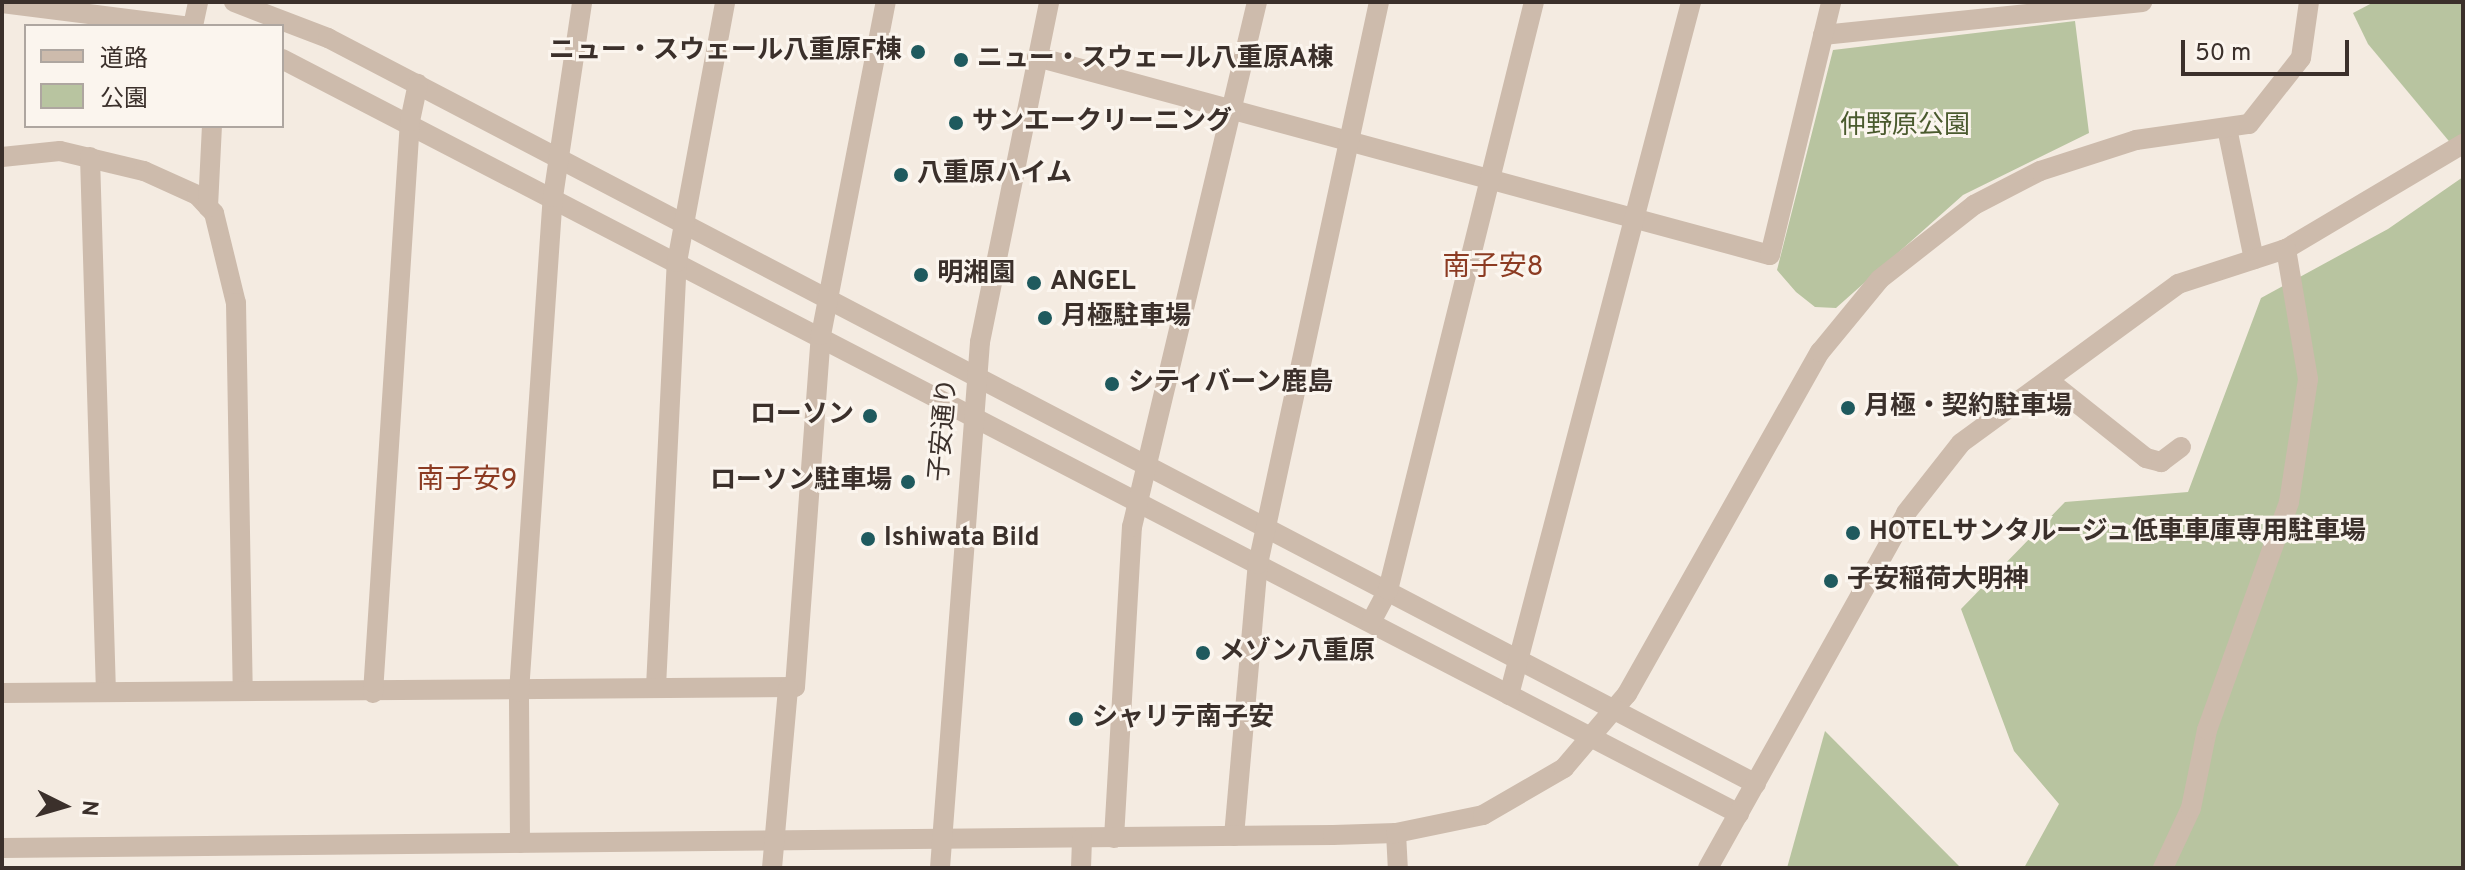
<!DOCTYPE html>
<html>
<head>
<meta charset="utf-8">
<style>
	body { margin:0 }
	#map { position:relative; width:2465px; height:870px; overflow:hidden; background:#f4ebe1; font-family:Overpass,"Noto Sans JP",sans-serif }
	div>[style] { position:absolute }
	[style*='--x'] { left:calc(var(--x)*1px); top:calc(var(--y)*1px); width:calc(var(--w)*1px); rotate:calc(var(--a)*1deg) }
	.green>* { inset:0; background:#b8c4a0 }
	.minor>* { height:20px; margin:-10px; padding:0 10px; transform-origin:10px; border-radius:10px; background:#cdbbac }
	.dots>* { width:22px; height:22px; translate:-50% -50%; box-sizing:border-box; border:4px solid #fbf5ee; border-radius:50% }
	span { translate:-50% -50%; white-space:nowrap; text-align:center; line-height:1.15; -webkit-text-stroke:6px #fbf5ee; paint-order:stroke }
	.poi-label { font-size:26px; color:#3b302b; font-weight:700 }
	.right { translate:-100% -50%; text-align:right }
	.left { translate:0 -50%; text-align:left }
	.park-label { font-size:26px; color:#4a5a2e }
	.street-label { font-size:26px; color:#3b302b }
	.neighbourhood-label { font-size:28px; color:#8c3b22 }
	.frame { position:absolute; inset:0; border:4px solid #3b302b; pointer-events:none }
	.legend { position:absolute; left:24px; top:24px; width:260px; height:104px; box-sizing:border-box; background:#fbf5ee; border:2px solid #aea6a0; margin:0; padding:10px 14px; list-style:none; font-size:24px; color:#3b302b }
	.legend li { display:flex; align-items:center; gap:16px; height:40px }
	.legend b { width:40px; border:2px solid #aea6a0 }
	.north { position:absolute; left:24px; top:766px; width:80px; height:80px; -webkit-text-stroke:6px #fbf5ee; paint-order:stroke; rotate:95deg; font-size:22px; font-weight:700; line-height:32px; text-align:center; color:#3b302b }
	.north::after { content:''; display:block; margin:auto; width:28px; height:36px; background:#3b302b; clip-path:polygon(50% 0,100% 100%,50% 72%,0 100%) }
	.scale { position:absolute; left:2181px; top:40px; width:168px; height:36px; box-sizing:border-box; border:4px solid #3b302b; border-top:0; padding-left:10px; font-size:24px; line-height:28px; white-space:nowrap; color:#3b302b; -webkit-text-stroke:6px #fbf5ee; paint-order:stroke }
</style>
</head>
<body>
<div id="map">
	<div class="green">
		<div style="clip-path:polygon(2374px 2px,2463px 2px,2463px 158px,2368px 44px,2353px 13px)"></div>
		<div style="clip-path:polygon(2075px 21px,2089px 133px,1963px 195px,1836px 308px,1815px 307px,1796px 292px,1777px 270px,1833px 50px)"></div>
		<div style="clip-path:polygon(2463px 177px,2463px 868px,2024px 868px,2059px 804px,2014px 751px,1961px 609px,2065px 502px,2188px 492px,2261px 298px,2388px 229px)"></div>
		<div style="clip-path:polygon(1825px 731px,1961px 868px,1787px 868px)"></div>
	</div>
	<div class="minor">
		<div style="--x:234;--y:2;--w:101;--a:21"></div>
		<div style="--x:328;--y:38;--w:1611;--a:27.58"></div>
		<div style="--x:2;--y:3;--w:184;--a:7.2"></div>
		<div style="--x:193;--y:26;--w:25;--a:-78"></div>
		<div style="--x:1823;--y:35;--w:321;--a:-5.9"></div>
		<div style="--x:1037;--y:57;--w:759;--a:15.12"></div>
		<div style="--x:1770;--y:255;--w:260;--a:-76.4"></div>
		<div style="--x:282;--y:59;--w:1641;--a:27.39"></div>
		<div style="--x:2227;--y:128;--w:134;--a:78.4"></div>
		<div style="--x:2;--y:157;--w:58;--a:-5.9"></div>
		<div style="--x:60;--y:151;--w:86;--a:13.4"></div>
		<div style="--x:144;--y:171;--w:58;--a:24.4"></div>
		<div style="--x:197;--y:195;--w:25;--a:47"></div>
		<div style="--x:214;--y:213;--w:93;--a:76.3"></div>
		<div style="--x:236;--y:303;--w:387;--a:89"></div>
		<div style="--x:90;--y:157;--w:535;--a:88.29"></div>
		<div style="--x:208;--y:207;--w:81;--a:-87.2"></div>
		<div style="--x:2048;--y:380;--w:125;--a:38.5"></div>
		<div style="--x:2146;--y:458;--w:16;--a:15"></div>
		<div style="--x:2161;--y:462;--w:25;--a:-37"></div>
		<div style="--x:1371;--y:622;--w:36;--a:-62"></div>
		<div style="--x:1388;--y:590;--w:606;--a:-76.06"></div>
		<div style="--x:656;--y:687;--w:426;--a:-87.2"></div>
		<div style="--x:677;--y:262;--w:264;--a:-79.5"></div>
		<div style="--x:2;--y:693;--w:793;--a:-0.43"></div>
		<div style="--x:795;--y:687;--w:353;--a:-85.8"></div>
		<div style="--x:821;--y:335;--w:339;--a:-79"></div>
		<div style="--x:373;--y:693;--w:573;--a:-86.3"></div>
		<div style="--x:410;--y:121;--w:38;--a:-78"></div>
		<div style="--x:1509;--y:695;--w:717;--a:-75.28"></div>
		<div style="--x:1396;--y:833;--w:35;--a:87"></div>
		<div style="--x:1234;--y:836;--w:273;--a:-85"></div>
		<div style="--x:1258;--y:564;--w:575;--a:-77.85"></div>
		<div style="--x:1114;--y:838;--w:312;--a:-86.7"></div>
		<div style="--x:1132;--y:527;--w:540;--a:-76.61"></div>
		<div style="--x:520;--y:843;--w:151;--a:-90.4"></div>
		<div style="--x:519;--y:692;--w:496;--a:-86.1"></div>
		<div style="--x:553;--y:197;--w:197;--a:-81.5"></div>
		<div style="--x:2;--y:848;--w:1331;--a:-0.56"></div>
		<div style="--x:1333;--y:835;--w:63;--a:-1.8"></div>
		<div style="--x:1396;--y:833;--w:89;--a:-11.7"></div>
		<div style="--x:1483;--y:815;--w:94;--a:-30.1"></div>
		<div style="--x:1564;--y:768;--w:97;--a:-49.6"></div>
		<div style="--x:1627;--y:694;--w:393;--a:-60.6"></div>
		<div style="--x:1820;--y:352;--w:94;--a:-50.6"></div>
		<div style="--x:1880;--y:279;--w:120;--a:-38.2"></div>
		<div style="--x:1974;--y:205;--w:74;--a:-27.3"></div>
		<div style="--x:2040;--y:171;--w:101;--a:-17.9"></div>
		<div style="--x:2136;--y:140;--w:114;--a:-8.1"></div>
		<div style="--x:2249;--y:124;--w:84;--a:-51.8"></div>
		<div style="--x:2301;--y:58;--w:57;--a:-81.9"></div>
		<div style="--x:772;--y:868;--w:180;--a:-84.9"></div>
		<div style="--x:940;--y:868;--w:528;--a:-85.65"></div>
		<div style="--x:980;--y:342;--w:347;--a:-78.5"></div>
		<div style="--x:1081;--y:868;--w:30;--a:-88"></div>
		<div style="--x:1708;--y:868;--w:406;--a:-60.8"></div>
		<div style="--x:1906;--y:513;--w:89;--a:-51.8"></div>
		<div style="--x:1961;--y:443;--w:269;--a:-36.2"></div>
		<div style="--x:2178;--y:284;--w:114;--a:-18"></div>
		<div style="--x:2286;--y:249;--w:206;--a:-30.7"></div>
		<div style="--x:2163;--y:868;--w:66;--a:-65"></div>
		<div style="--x:2191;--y:808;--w:80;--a:-78.4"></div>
		<div style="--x:2207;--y:730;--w:242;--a:-70.2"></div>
		<div style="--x:2289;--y:502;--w:124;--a:-81.2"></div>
		<div style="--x:2308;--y:379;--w:132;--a:-99.6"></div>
	</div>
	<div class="dots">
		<div style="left:918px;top:52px;background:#1f5a5e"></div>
		<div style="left:961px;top:60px;background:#1f5a5e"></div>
		<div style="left:956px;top:123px;background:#1f5a5e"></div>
		<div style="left:901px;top:175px;background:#1f5a5e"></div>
		<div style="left:921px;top:275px;background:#1f5a5e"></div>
		<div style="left:1034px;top:283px;background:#1f5a5e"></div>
		<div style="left:1045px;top:318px;background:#1f5a5e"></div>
		<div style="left:1112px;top:384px;background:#1f5a5e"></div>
		<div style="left:1848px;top:408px;background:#1f5a5e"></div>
		<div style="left:870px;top:416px;background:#1f5a5e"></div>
		<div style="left:908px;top:482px;background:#1f5a5e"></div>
		<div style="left:1853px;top:533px;background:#1f5a5e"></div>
		<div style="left:868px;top:539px;background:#1f5a5e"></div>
		<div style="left:1831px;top:581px;background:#1f5a5e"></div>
		<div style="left:1203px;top:653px;background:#1f5a5e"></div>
		<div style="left:1076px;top:719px;background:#1f5a5e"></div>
	</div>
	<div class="poi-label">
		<span class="right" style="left:902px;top:52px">ニュー・スウェール八重原F棟</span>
		<span class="left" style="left:977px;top:60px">ニュー・スウェール八重原A棟</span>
		<span class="left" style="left:972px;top:123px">サンエークリーニング</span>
		<span class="left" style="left:917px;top:175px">八重原ハイム</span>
		<span class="left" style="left:937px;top:275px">明湘園</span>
		<span class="left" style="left:1050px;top:283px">ANGEL</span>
		<span class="left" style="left:1061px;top:318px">月極駐車場</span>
		<span class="left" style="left:1128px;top:384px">シティバーン鹿島</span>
		<span class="left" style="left:1864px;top:408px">月極・契約駐車場</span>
		<span class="right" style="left:854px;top:416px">ローソン</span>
		<span class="right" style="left:892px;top:482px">ローソン駐車場</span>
		<span class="left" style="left:1869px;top:533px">HOTELサンタルージュ低車車庫専用駐車場</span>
		<span class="left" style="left:884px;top:539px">Ishiwata Bild</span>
		<span class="left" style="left:1847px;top:581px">子安稲荷大明神</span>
		<span class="left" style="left:1219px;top:653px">メゾン八重原</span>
		<span class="left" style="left:1092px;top:719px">シャリテ南子安</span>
	</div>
	<div class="park-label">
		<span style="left:1905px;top:127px">仲野原公園</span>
	</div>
	<div class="street-label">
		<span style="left:945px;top:430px;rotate:-85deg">子安通り</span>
	</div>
	<div class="neighbourhood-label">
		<span style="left:1493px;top:268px">南子安8</span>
		<span style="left:467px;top:481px">南子安9</span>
	</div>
	<div class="frame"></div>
	<ul class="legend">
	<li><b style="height:10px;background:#cdbbac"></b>道路</li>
	<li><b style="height:22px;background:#b8c4a0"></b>公園</li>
	</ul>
	<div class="north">N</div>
	<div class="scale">50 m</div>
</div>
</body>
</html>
